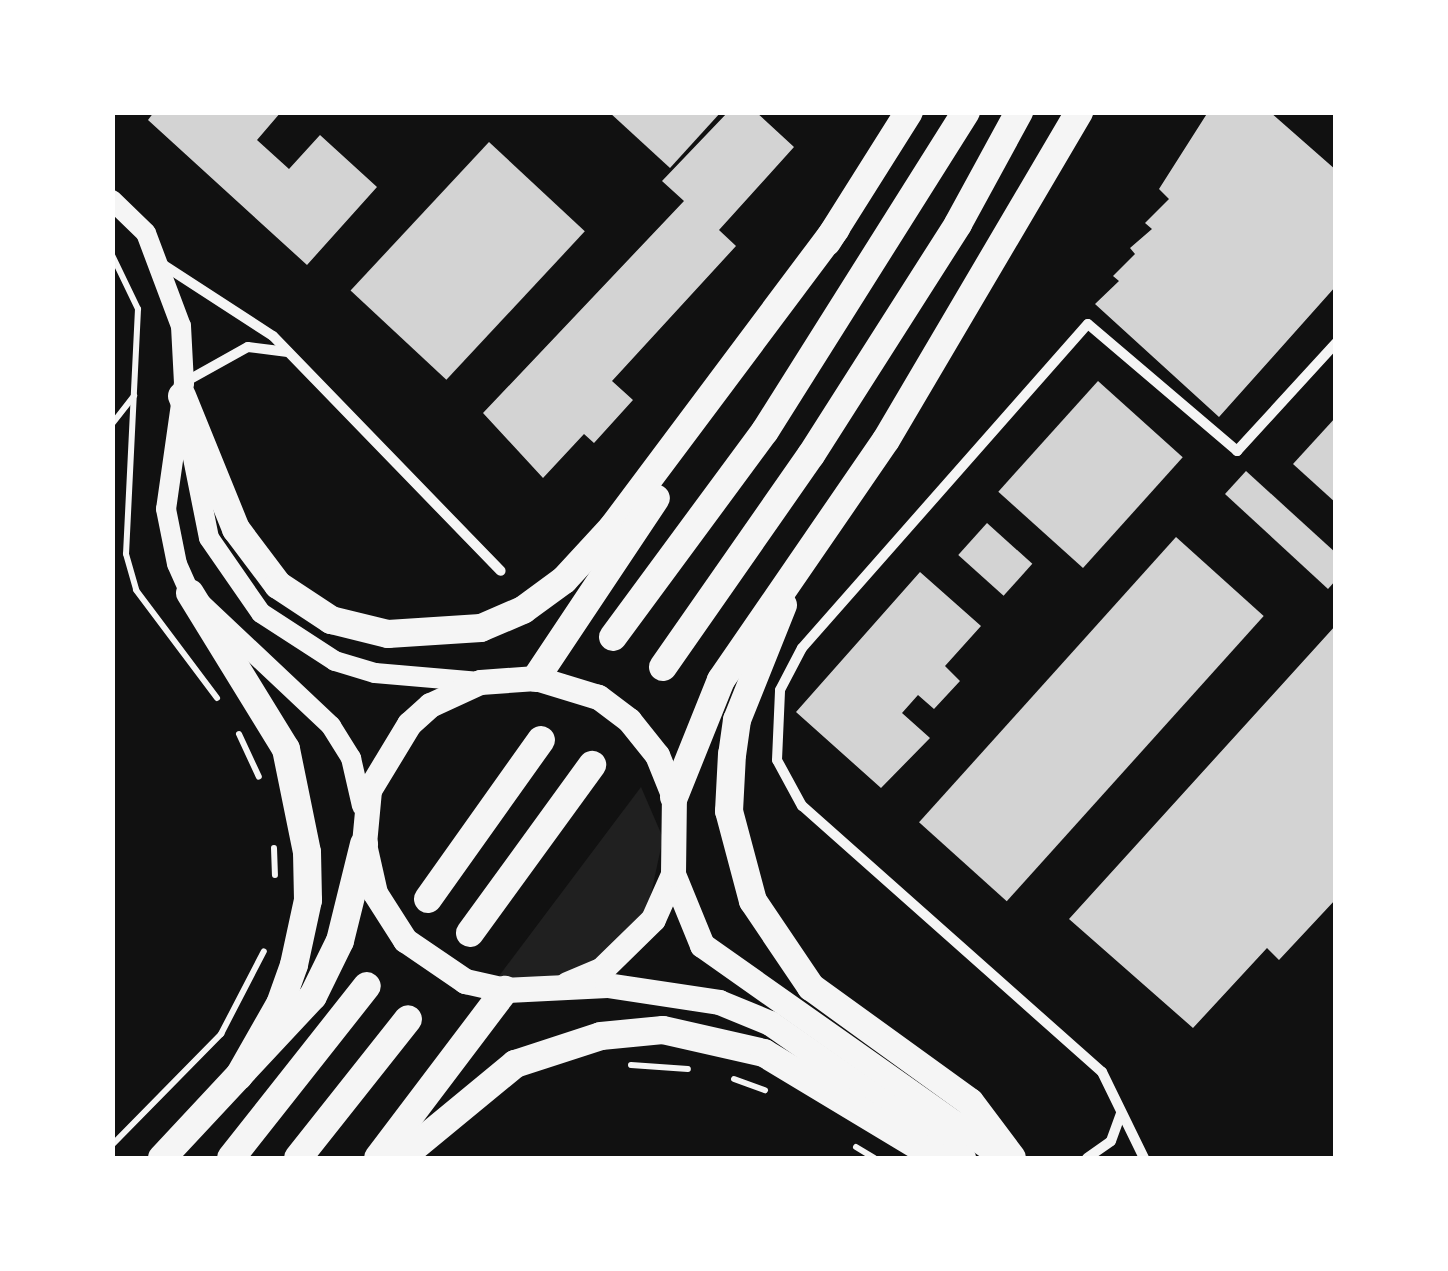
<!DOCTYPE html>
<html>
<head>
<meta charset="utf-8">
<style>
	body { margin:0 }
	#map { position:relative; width:1448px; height:1271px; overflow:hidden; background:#111; font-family:"IBM Plex Sans",sans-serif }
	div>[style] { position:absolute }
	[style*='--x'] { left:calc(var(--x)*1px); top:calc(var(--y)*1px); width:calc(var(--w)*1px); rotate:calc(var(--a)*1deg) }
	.green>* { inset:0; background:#202020 }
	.building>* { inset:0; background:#d3d3d3; transform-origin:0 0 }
	.path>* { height:6px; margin:-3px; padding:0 3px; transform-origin:3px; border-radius:3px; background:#f5f5f5 }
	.minor>* { height:10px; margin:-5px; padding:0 5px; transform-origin:5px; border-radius:5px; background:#f5f5f5 }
	.secondary>* { height:20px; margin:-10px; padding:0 10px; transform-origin:10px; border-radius:10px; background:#f5f5f5 }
	.primary>* { height:25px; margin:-12.5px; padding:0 12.5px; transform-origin:12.5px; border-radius:12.5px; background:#f5f5f5 }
	.trunk>* { height:28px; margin:-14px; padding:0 14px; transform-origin:14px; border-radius:14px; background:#f5f5f5 }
	span { translate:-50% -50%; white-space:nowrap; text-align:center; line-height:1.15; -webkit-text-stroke:9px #fff; paint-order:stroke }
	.frame { position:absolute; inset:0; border:115px solid #fff; pointer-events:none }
</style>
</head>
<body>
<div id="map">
	<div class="green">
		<div style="clip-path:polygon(641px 787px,663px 838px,648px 908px,621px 944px,570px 973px,520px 981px,499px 976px)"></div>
	</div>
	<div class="building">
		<div style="clip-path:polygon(154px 112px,281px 112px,257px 140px,289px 169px,320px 135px,377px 187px,307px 265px,148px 120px)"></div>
		<div style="clip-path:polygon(609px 112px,721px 112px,670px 168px)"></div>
		<div style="clip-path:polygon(728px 112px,756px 112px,794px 147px,719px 230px,736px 246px,612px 381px,633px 400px,594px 443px,584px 434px,543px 478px,483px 413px,684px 201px,662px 181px)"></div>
		<div style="clip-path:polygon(1208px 112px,1270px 112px,1336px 170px,1336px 286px,1219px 417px,1095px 304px,1119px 281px,1113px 276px,1135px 254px,1130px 248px,1152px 229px,1145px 223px,1169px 199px,1159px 189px)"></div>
		<div style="left:489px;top:142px;width:131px;height:203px;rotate:43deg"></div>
		<div style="left:1098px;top:381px;width:114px;height:149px;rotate:42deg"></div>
		<div style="clip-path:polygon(1336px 417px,1336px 503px,1293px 464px)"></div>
		<div style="clip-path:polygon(1246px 471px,1336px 553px,1336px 580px,1328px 589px,1225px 494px)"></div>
		<div style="left:987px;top:523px;width:61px;height:43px;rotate:42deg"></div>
		<div style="left:1176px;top:537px;width:118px;height:384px;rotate:42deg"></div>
		<div style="clip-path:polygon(920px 572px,981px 626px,945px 666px,960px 681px,934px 709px,918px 695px,902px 713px,930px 738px,881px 788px,796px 712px)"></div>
		<div style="clip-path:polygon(1336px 625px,1336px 899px,1279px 960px,1267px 948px,1193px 1028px,1069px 919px)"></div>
	</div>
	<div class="path">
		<div style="--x:112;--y:255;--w:60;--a:64.3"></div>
		<div style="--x:138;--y:309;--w:245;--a:92.8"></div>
		<div style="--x:126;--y:554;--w:37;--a:74"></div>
		<div style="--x:136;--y:590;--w:135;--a:53.1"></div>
		<div style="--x:112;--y:424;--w:36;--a:-52"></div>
		<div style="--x:239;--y:734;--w:47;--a:65.1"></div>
		<div style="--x:274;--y:848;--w:27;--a:88"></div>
		<div style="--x:631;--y:1065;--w:57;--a:4"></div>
		<div style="--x:734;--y:1079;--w:33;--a:20"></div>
		<div style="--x:112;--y:1145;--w:156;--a:-45.5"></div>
		<div style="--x:221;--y:1034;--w:93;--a:-62.6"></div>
		<div style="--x:856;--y:1147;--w:21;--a:31"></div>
	</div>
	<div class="minor">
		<div style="--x:162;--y:264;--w:132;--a:33"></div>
		<div style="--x:273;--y:336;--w:327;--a:45.9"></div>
		<div style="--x:185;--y:382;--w:72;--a:-29.1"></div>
		<div style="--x:248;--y:347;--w:40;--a:7.1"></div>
		<div style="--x:1087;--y:1158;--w:29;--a:-35"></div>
		<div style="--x:1111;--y:1141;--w:30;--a:-70"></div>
		<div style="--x:1144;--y:1158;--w:96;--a:-116"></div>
		<div style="--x:1102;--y:1072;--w:401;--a:-138.4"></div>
		<div style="--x:802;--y:806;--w:52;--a:-118.5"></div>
		<div style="--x:777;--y:760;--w:70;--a:-87.5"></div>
		<div style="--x:780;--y:690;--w:47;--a:-62.4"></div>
		<div style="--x:802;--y:648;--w:432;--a:-48.6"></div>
		<div style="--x:1088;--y:324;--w:196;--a:40.4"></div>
		<div style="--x:1237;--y:451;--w:147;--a:-47.5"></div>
	</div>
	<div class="secondary">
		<div style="--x:112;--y:200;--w:47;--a:44.1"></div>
		<div style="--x:146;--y:233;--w:99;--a:69.4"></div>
		<div style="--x:181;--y:326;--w:57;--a:87"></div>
		<div style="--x:184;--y:383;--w:127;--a:98.1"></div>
		<div style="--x:166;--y:509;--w:56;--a:78.7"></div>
		<div style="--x:177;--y:564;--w:32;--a:66"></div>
		<div style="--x:190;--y:593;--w:194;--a:43.3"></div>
		<div style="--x:331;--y:726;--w:38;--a:58"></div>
		<div style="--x:351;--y:758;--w:49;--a:77.1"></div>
		<div style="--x:187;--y:428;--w:112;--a:78.7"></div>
		<div style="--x:209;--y:538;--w:91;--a:55.3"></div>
		<div style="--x:261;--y:613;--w:88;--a:33"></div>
		<div style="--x:335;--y:661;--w:42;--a:16.7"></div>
		<div style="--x:375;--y:673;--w:105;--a:4.9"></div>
	</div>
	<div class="primary">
		<div style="--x:673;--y:874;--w:77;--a:67.8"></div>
		<div style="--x:702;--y:945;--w:370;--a:35.2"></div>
		<div style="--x:567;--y:984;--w:38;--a:-23"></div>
		<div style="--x:602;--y:969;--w:71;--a:-44.4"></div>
		<div style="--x:653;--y:919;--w:49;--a:-66"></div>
		<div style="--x:673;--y:874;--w:77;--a:-89.3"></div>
		<div style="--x:674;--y:797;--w:45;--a:-112"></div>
		<div style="--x:657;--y:755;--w:45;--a:-128.7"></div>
		<div style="--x:629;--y:720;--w:39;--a:-143"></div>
		<div style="--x:598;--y:697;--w:65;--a:-163"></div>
		<div style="--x:536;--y:678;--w:56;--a:175.9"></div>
		<div style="--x:480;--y:682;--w:55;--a:155.3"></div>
		<div style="--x:430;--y:705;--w:28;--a:138"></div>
		<div style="--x:409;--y:724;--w:77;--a:121.2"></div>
		<div style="--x:369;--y:790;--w:54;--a:95.3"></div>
		<div style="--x:364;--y:844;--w:50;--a:77.3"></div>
		<div style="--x:375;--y:893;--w:56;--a:57.4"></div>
		<div style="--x:405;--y:940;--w:73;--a:34.3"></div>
		<div style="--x:465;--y:981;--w:41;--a:12.7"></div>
		<div style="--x:505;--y:990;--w:102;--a:-2.8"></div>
		<div style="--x:607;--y:985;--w:113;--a:8.6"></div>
		<div style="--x:719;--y:1002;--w:55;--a:22.4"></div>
		<div style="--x:770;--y:1023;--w:236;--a:35"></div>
	</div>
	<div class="trunk">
		<div style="--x:827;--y:242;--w:154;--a:-57.8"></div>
		<div style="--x:182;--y:396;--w:144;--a:67.9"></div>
		<div style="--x:236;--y:529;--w:70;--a:53.1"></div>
		<div style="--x:278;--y:585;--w:64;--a:33.4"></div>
		<div style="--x:331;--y:620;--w:59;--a:13.8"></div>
		<div style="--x:388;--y:634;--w:93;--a:-3.7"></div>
		<div style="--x:481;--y:628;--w:46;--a:-23.2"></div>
		<div style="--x:523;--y:610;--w:51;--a:-36.2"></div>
		<div style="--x:564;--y:580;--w:71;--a:-47.3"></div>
		<div style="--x:612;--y:528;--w:374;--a:-53.2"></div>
		<div style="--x:190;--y:593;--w:183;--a:58.4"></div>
		<div style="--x:286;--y:749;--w:105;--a:78.5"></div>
		<div style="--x:307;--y:852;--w:48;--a:88.8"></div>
		<div style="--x:308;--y:900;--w:66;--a:102.2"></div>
		<div style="--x:294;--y:965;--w:41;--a:109.7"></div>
		<div style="--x:280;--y:1004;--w:83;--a:119.7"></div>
		<div style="--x:783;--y:605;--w:124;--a:111.8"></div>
		<div style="--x:737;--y:720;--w:34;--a:98"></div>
		<div style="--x:732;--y:754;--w:57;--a:93"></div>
		<div style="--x:729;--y:811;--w:93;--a:75.1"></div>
		<div style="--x:753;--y:901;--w:104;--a:56"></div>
		<div style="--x:811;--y:987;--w:196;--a:35.9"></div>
		<div style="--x:970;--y:1102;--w:70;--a:53.1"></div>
		<div style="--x:613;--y:637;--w:256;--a:-53.6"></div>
		<div style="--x:765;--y:431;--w:377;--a:-57.8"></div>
		<div style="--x:663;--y:667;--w:259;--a:-55.1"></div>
		<div style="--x:811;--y:455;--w:274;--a:-57.5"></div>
		<div style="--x:958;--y:224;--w:128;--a:-61.4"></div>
		<div style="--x:536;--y:678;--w:216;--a:-56.3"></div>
		<div style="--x:674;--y:797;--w:126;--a:-68.1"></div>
		<div style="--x:721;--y:680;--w:291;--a:-55.5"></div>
		<div style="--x:886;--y:440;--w:381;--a:-59.5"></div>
		<div style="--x:428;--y:899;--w:195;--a:-54.6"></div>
		<div style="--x:470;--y:933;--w:208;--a:-54"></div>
		<div style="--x:162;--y:1158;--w:221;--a:-47"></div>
		<div style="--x:313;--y:996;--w:61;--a:-63.9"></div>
		<div style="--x:340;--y:941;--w:100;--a:-76.1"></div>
		<div style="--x:231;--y:1158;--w:219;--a:-51.7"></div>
		<div style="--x:298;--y:1158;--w:177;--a:-51.6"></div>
		<div style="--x:378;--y:1158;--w:211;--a:-52.9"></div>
		<div style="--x:401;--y:1158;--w:148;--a:-39.5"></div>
		<div style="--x:515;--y:1064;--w:90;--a:-18"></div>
		<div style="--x:601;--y:1036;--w:62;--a:-5.5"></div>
		<div style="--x:663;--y:1030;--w:104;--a:12.8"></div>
		<div style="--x:764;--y:1053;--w:203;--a:31.1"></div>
	</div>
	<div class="frame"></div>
</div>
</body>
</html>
